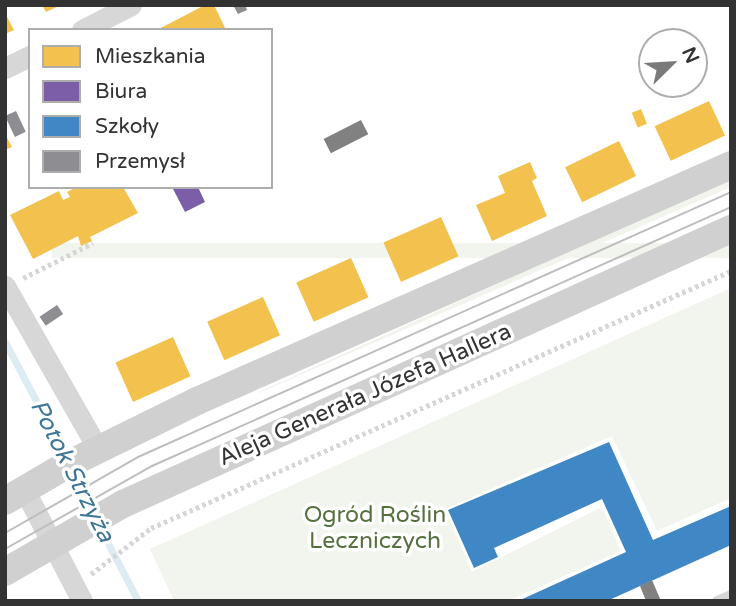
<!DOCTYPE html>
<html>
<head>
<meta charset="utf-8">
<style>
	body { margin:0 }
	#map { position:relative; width:736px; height:606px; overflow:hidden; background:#fff; font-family:"Varela Round",sans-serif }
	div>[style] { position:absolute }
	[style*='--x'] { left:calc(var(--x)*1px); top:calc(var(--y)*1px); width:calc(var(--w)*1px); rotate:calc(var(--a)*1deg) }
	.green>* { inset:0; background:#f1f5ed; transform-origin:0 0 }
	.homes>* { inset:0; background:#f2c14e; transform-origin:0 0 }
	.offices>* { inset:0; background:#7b5ea7 }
	.schools>* { inset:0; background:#3f88c5 }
	.industry>* { inset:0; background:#8d8d92; transform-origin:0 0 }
	.stream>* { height:7px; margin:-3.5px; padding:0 3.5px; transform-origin:3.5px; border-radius:3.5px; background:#ddebf3 }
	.building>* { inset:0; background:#818181; transform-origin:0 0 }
	.path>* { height:4.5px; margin-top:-2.25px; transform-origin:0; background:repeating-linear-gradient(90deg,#d6d6d6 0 3.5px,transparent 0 7px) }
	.service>* { height:10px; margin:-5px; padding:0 5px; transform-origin:5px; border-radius:5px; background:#d7d7d7 }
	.minor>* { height:21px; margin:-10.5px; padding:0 10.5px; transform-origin:10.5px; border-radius:10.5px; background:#d7d7d7 }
	.secondary>* { height:28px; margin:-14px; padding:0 14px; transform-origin:14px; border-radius:14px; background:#d0d0d0 }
	.tram>* { height:2px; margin:-1px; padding:0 1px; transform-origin:1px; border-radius:1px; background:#bebebe }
	span { translate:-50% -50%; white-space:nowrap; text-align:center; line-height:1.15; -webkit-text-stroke:7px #fff; paint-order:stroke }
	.street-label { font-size:23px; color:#333 }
	.park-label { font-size:23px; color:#56703f }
	.water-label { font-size:24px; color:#3f7597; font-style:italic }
	.frame { position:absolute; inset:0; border:7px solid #333; pointer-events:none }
	.legend { position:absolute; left:28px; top:28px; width:245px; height:161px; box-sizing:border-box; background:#fff; border:2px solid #adadad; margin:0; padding:9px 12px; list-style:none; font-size:21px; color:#333 }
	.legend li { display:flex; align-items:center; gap:14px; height:35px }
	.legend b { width:35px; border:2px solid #adadad }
	.north { position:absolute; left:638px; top:28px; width:70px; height:70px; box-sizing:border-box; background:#fff; border:2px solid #adadad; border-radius:50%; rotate:66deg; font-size:19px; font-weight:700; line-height:28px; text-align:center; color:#333 }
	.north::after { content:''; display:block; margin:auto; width:24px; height:32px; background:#7a7a7a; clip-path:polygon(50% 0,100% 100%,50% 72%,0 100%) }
</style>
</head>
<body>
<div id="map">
	<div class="green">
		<div style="clip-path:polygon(731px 178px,731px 187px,259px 393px,259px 392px)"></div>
		<div style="left:731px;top:243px;width:15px;height:679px;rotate:90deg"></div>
		<div style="clip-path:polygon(731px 288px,731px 498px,657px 531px,612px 436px,445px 509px,472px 572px,602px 507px,621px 551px,508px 601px,174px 601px,150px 549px)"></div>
	</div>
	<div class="homes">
		<div style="clip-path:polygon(42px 5px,61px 5px,46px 12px)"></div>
		<div style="clip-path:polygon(205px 5px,214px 5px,226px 30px,157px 30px)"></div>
		<div style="clip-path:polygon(5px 13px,14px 30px,5px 34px)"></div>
		<div style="left:709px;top:101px;width:38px;height:60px;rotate:65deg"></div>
		<div style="left:641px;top:109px;width:16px;height:10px;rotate:68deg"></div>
		<div style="clip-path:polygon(5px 134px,12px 147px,5px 150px)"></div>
		<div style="left:619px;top:141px;width:39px;height:60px;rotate:64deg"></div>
		<div style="clip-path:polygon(530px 162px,537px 178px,532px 181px,547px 216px,492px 241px,476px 205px,505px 193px,498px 176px)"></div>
		<div style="clip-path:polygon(77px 187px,123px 187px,138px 213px,90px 237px,92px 241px,81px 246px,78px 236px,33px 259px,10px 215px,59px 191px,63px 200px,70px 197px,67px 192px)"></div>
		<div style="left:441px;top:217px;width:43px;height:63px;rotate:66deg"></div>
		<div style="left:351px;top:258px;width:43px;height:60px;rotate:66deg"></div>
		<div style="left:263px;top:297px;width:42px;height:61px;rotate:66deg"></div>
		<div style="left:173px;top:337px;width:43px;height:63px;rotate:66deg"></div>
	</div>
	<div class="offices">
		<div style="clip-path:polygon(172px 187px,198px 187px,205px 202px,185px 212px)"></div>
	</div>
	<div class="schools">
		<div style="clip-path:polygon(609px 442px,653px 540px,731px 506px,731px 545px,607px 601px,518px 601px,626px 552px,602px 499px,494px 548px,498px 557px,474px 568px,448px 510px)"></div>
	</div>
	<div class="industry">
		<div style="clip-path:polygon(233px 5px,245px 5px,247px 10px,238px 14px)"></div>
		<div style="left:16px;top:111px;width:23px;height:12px;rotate:65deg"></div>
		<div style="left:57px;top:305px;width:11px;height:21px;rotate:56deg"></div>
	</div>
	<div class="stream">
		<div style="--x:5;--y:342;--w:132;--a:62.1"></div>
		<div style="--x:72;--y:469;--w:51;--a:64.4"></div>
		<div style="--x:99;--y:526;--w:85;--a:62.5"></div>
	</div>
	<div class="building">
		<div style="left:361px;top:120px;width:16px;height:42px;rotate:63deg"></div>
		<div style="clip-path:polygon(652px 580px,661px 601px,646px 601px,640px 586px)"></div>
	</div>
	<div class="path">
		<div style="--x:23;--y:278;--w:78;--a:-26.6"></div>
		<div style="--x:91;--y:574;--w:76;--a:-37.5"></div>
		<div style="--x:151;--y:528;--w:634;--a:-23.9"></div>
	</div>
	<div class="service">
		<div style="--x:717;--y:601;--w:15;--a:-23"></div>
	</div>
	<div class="minor">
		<div style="--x:82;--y:30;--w:55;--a:-27"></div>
		<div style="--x:5;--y:68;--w:28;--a:-26"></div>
		<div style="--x:5;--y:286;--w:188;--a:60.3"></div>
		<div style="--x:24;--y:489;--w:126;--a:62.6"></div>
	</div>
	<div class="secondary">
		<div style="--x:5;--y:501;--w:69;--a:-30.3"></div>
		<div style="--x:65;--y:466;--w:147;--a:-26.2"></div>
		<div style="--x:197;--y:401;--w:584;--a:-23.84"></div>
		<div style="--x:5;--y:572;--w:136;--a:-30"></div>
		<div style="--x:123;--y:504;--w:667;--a:-24.34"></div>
	</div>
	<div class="tram">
		<div style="--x:5;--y:533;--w:153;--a:-29.7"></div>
		<div style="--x:138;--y:457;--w:650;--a:-24.08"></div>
		<div style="--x:5;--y:549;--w:169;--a:-29.5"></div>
		<div style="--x:152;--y:466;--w:634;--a:-24.1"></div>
	</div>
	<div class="street-label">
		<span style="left:365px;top:395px;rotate:-24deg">Aleja Generała Józefa Hallera</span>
	</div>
	<div class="park-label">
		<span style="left:375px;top:528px">Ogród Roślin<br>Leczniczych</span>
	</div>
	<div class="water-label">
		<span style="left:72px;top:471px;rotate:63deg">Potok Strzyża</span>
	</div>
	<div class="frame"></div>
	<ul class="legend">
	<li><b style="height:19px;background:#f2c14e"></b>Mieszkania</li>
	<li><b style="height:19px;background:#7b5ea7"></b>Biura</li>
	<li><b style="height:19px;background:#3f88c5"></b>Szkoły</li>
	<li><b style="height:19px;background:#8d8d92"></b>Przemysł</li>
	</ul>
	<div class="north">N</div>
</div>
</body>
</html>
